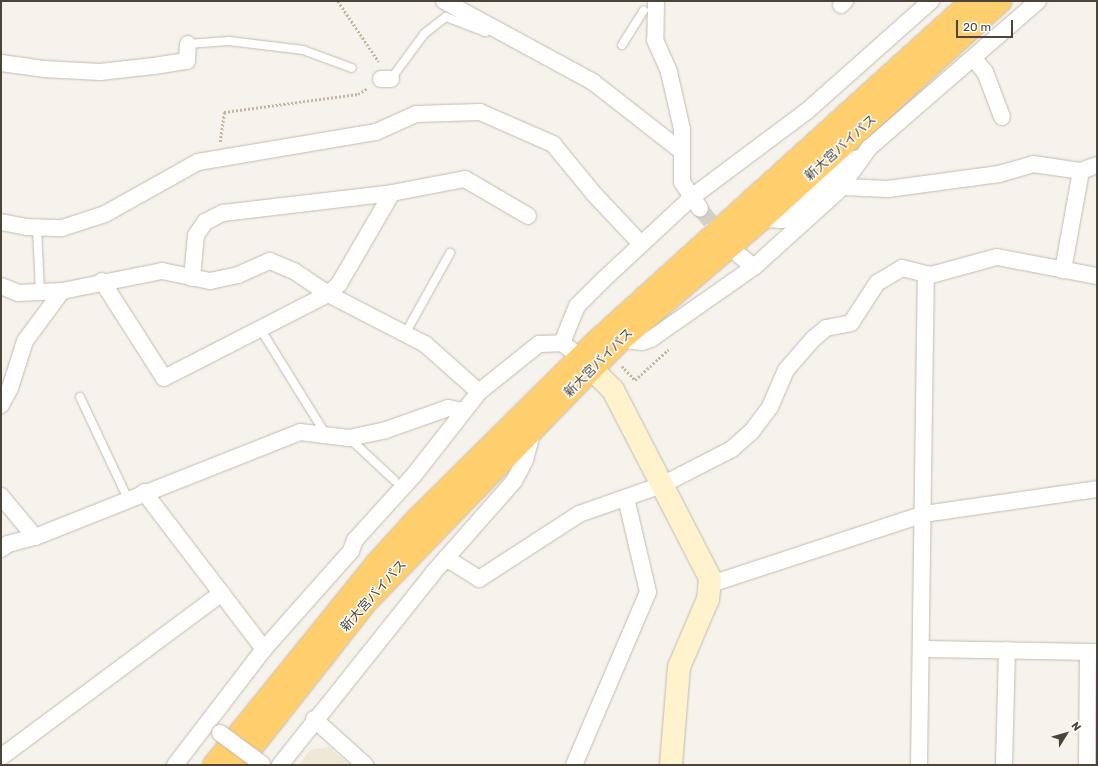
<!DOCTYPE html>
<html>
<head>
<meta charset="utf-8">
<style>
	body { margin:0 }
	#map { position:relative; width:1098px; height:766px; overflow:hidden; background:#f6f3ec; font-family:Rubik,"Noto Sans JP",sans-serif }
	div>[style] { position:absolute }
	[style*='--x'] { left:calc(var(--x)*1px); top:calc(var(--y)*1px); width:calc(var(--w)*1px); rotate:calc(var(--a)*1deg) }
	.education>* { inset:0; background:#efe8d6 }
	.street-tunnel>* { height:16px; margin-top:-8px; transform-origin:0; background:repeating-linear-gradient(90deg,#d4d0c8 0 16px,transparent 0 24px) }
	.path>* { height:2.5px; margin-top:-1.25px; transform-origin:0; background:repeating-linear-gradient(90deg,#c4b79f 0 2px,transparent 0 4px) }
	.roads { filter:drop-shadow(0 0 1px #c2bbae) drop-shadow(0 0 1px #c2bbae) }
	.lane>* { height:8px; margin:-4px; padding:0 4px; transform-origin:4px; border-radius:4px; background:#fff }
	.street>* { height:16px; margin:-8px; padding:0 8px; transform-origin:8px; border-radius:8px; background:#fff }
	.secondary>* { height:22px; margin:-11px; padding:0 11px; transform-origin:11px; border-radius:11px; background:#fff3cd }
	.highway>* { height:22px; margin:-11px; padding:0 11px; transform-origin:11px; border-radius:11px; background:#ffcf6e }
	.bridges { filter:drop-shadow(0 0 1px #c2bbae) drop-shadow(0 0 1px #c2bbae) }
	.street-bridge>* { height:16px; margin:-8px; padding:0 8px; transform-origin:8px; border-radius:8px; background:#fff }
	span { translate:-50% -50%; white-space:nowrap; text-align:center; line-height:1.15; -webkit-text-stroke:3px #fff; paint-order:stroke }
	.street-label { font-size:13px; color:#4b4439 }
	.frame { position:absolute; inset:0; border:2px solid #4b4439; pointer-events:none }
	.north { position:absolute; left:1046px; top:714px; width:40px; height:40px; -webkit-text-stroke:3px #fff; paint-order:stroke; rotate:53deg; font-size:11px; font-weight:700; line-height:16px; text-align:center; color:#4b4439 }
	.north::after { content:''; display:block; margin:auto; width:14px; height:18px; background:#4b4439; clip-path:polygon(50% 0,100% 100%,50% 72%,0 100%) }
	.scale { position:absolute; left:956px; top:20px; width:57px; height:18px; box-sizing:border-box; border:2px solid #4b4439; border-top:0; padding-left:5px; font-size:12px; line-height:14px; white-space:nowrap; color:#4b4439; -webkit-text-stroke:3px #fff; paint-order:stroke }
</style>
</head>
<body>
<div id="map">
	<div class="education">
		<div style="clip-path:polygon(329px 747px,350px 765px,299px 765px,310px 750px)"></div>
	</div>
	<div class="street-tunnel">
		<div style="--x:700;--y:209;--w:39;--a:50"></div>
	</div>
	<div class="path">
		<div style="--x:338;--y:1;--w:73;--a:56.1"></div>
		<div style="--x:220;--y:142;--w:30;--a:-82"></div>
		<div style="--x:224;--y:112;--w:135;--a:-7.7"></div>
		<div style="--x:358;--y:94;--w:12;--a:-31"></div>
		<div style="--x:622;--y:366;--w:19;--a:47"></div>
		<div style="--x:635;--y:380;--w:45;--a:-42.3"></div>
	</div>
	<div class="roads">
		<div class="lane">
			<div style="--x:188;--y:44;--w:41;--a:-4.2"></div>
			<div style="--x:229;--y:41;--w:75;--a:6.9"></div>
			<div style="--x:303;--y:50;--w:52;--a:20.2"></div>
			<div style="--x:622;--y:45;--w:41;--a:-57.8"></div>
			<div style="--x:391;--y:79;--w:56;--a:-53.7"></div>
			<div style="--x:424;--y:34;--w:28;--a:-38"></div>
			<div style="--x:446;--y:17;--w:42;--a:21"></div>
			<div style="--x:485;--y:32;--w:9;--a:-21"></div>
			<div style="--x:37;--y:228;--w:63;--a:87.3"></div>
			<div style="--x:261;--y:330;--w:123;--a:58.2"></div>
			<div style="--x:405;--y:334;--w:93;--a:-60.9"></div>
			<div style="--x:80;--y:397;--w:113;--a:64.8"></div>
			<div style="--x:349;--y:438;--w:62;--a:43"></div>
		</div>
		<div class="street">
			<div style="--x:444;--y:1;--w:170;--a:28.5"></div>
			<div style="--x:593;--y:82;--w:110;--a:38"></div>
			<div style="--x:656;--y:1;--w:39;--a:91"></div>
			<div style="--x:655;--y:40;--w:35;--a:66"></div>
			<div style="--x:669;--y:72;--w:58;--a:77.2"></div>
			<div style="--x:682;--y:129;--w:53;--a:90"></div>
			<div style="--x:682;--y:182;--w:32;--a:56"></div>
			<div style="--x:841;--y:5;--w:6;--a:-45"></div>
			<div style="--x:974;--y:59;--w:17;--a:50"></div>
			<div style="--x:985;--y:72;--w:48;--a:69.3"></div>
			<div style="--x:1;--y:63;--w:43;--a:7.9"></div>
			<div style="--x:44;--y:69;--w:56;--a:3.1"></div>
			<div style="--x:100;--y:72;--w:54;--a:-6.3"></div>
			<div style="--x:154;--y:66;--w:33;--a:-9"></div>
			<div style="--x:187;--y:61;--w:17;--a:-87"></div>
			<div style="--x:381;--y:79;--w:10;--a:0"></div>
			<div style="--x:1081;--y:171;--w:17;--a:-21"></div>
			<div style="--x:842;--y:187;--w:46;--a:2.5"></div>
			<div style="--x:888;--y:189;--w:112;--a:-7.7"></div>
			<div style="--x:999;--y:174;--w:35;--a:-16"></div>
			<div style="--x:1033;--y:164;--w:49;--a:8.3"></div>
			<div style="--x:1081;--y:171;--w:101;--a:100.3"></div>
			<div style="--x:762;--y:219;--w:20;--a:3"></div>
			<div style="--x:782;--y:220;--w:13;--a:-27"></div>
			<div style="--x:794;--y:214;--w:84;--a:-41.6"></div>
			<div style="--x:1;--y:222;--w:25;--a:11"></div>
			<div style="--x:26;--y:227;--w:36;--a:2"></div>
			<div style="--x:62;--y:228;--w:45;--a:-18"></div>
			<div style="--x:105;--y:214;--w:107;--a:-29.2"></div>
			<div style="--x:198;--y:162;--w:181;--a:-9.6"></div>
			<div style="--x:376;--y:132;--w:44;--a:-24.2"></div>
			<div style="--x:416;--y:114;--w:64;--a:-1.8"></div>
			<div style="--x:480;--y:112;--w:80;--a:23.7"></div>
			<div style="--x:553;--y:144;--w:65;--a:50.6"></div>
			<div style="--x:594;--y:194;--w:69;--a:46.8"></div>
			<div style="--x:739;--y:255;--w:19;--a:39"></div>
			<div style="--x:192;--y:278;--w:43;--a:-84.7"></div>
			<div style="--x:196;--y:235;--w:16;--a:-55"></div>
			<div style="--x:205;--y:222;--w:20;--a:-27"></div>
			<div style="--x:223;--y:213;--w:170;--a:-6.7"></div>
			<div style="--x:392;--y:193;--w:74;--a:-10.9"></div>
			<div style="--x:465;--y:179;--w:73;--a:30.4"></div>
			<div style="--x:102;--y:281;--w:115;--a:57.4"></div>
			<div style="--x:164;--y:378;--w:184;--a:-27.1"></div>
			<div style="--x:328;--y:294;--w:15;--a:-42"></div>
			<div style="--x:339;--y:284;--w:105;--a:-59.8"></div>
			<div style="--x:1;--y:286;--w:18;--a:22"></div>
			<div style="--x:18;--y:293;--w:44;--a:-2.6"></div>
			<div style="--x:62;--y:291;--w:102;--a:-11.3"></div>
			<div style="--x:162;--y:271;--w:49;--a:11.8"></div>
			<div style="--x:210;--y:281;--w:29;--a:-12"></div>
			<div style="--x:238;--y:275;--w:35;--a:-24"></div>
			<div style="--x:270;--y:261;--w:26;--a:23"></div>
			<div style="--x:294;--y:271;--w:41;--a:34.1"></div>
			<div style="--x:328;--y:294;--w:109;--a:27.3"></div>
			<div style="--x:425;--y:344;--w:72;--a:41.6"></div>
			<div style="--x:621;--y:340;--w:21;--a:5"></div>
			<div style="--x:642;--y:342;--w:9;--a:-18"></div>
			<div style="--x:651;--y:339;--w:126;--a:-35"></div>
			<div style="--x:754;--y:267;--w:113;--a:-42.1"></div>
			<div style="--x:838;--y:191;--w:53;--a:-54.2"></div>
			<div style="--x:869;--y:148;--w:224;--a:-41"></div>
			<div style="--x:562;--y:343;--w:40;--a:-68"></div>
			<div style="--x:577;--y:306;--w:37;--a:-45"></div>
			<div style="--x:603;--y:280;--w:122;--a:-43"></div>
			<div style="--x:692;--y:197;--w:144;--a:-36.8"></div>
			<div style="--x:807;--y:111;--w:166;--a:-41.6"></div>
			<div style="--x:1;--y:405;--w:19;--a:-62"></div>
			<div style="--x:10;--y:388;--w:49;--a:-72.3"></div>
			<div style="--x:25;--y:341;--w:62;--a:-53.5"></div>
			<div style="--x:144;--y:492;--w:198;--a:52.6"></div>
			<div style="--x:1;--y:496;--w:53;--a:50.3"></div>
			<div style="--x:1;--y:549;--w:9;--a:-36"></div>
			<div style="--x:8;--y:544;--w:28;--a:-15"></div>
			<div style="--x:35;--y:537;--w:285;--a:-21.6"></div>
			<div style="--x:300;--y:432;--w:49;--a:7"></div>
			<div style="--x:349;--y:438;--w:38;--a:-12"></div>
			<div style="--x:386;--y:430;--w:66;--a:-19.5"></div>
			<div style="--x:448;--y:408;--w:16;--a:11"></div>
			<div style="--x:446;--y:558;--w:39;--a:32"></div>
			<div style="--x:479;--y:579;--w:119;--a:-33"></div>
			<div style="--x:579;--y:514;--w:88;--a:-19.3"></div>
			<div style="--x:662;--y:485;--w:79;--a:-27.2"></div>
			<div style="--x:732;--y:449;--w:27;--a:-42"></div>
			<div style="--x:752;--y:431;--w:30;--a:-53"></div>
			<div style="--x:770;--y:407;--w:40;--a:-66.6"></div>
			<div style="--x:786;--y:370;--w:41;--a:-48.9"></div>
			<div style="--x:813;--y:339;--w:17;--a:-40"></div>
			<div style="--x:826;--y:328;--w:25;--a:-11"></div>
			<div style="--x:851;--y:323;--w:48;--a:-57"></div>
			<div style="--x:877;--y:283;--w:29;--a:-31"></div>
			<div style="--x:902;--y:268;--w:30;--a:14"></div>
			<div style="--x:931;--y:275;--w:68;--a:-15.3"></div>
			<div style="--x:997;--y:257;--w:102;--a:10.8"></div>
			<div style="--x:711;--y:584;--w:224;--a:-18.2"></div>
			<div style="--x:924;--y:514;--w:175;--a:-8.2"></div>
			<div style="--x:921;--y:649;--w:176;--a:1"></div>
			<div style="--x:314;--y:719;--w:69;--a:42"></div>
			<div style="--x:1;--y:757;--w:275;--a:-36.6"></div>
			<div style="--x:175;--y:765;--w:146;--a:-52.5"></div>
			<div style="--x:264;--y:649;--w:131;--a:-48.4"></div>
			<div style="--x:351;--y:551;--w:12;--a:-70"></div>
			<div style="--x:355;--y:540;--w:88;--a:-47.8"></div>
			<div style="--x:414;--y:475;--w:105;--a:-51.9"></div>
			<div style="--x:479;--y:392;--w:77;--a:-38.7"></div>
			<div style="--x:539;--y:344;--w:23;--a:-2"></div>
			<div style="--x:562;--y:343;--w:23;--a:38"></div>
			<div style="--x:280;--y:765;--w:246;--a:-51.4"></div>
			<div style="--x:433;--y:573;--w:123;--a:-48.6"></div>
			<div style="--x:514;--y:481;--w:24;--a:-62"></div>
			<div style="--x:525;--y:460;--w:31;--a:-75"></div>
			<div style="--x:574;--y:765;--w:188;--a:-66.8"></div>
			<div style="--x:648;--y:592;--w:97;--a:-103.2"></div>
			<div style="--x:919;--y:765;--w:491;--a:-89.2"></div>
			<div style="--x:1004;--y:765;--w:115;--a:-88.5"></div>
			<div style="--x:1087;--y:765;--w:113;--a:-89.5"></div>
		</div>
		<div class="secondary">
			<div style="--x:580;--y:357;--w:47;--a:45"></div>
			<div style="--x:613;--y:390;--w:212;--a:62.7"></div>
			<div style="--x:710;--y:578;--w:21;--a:95"></div>
			<div style="--x:708;--y:599;--w:74;--a:113.1"></div>
			<div style="--x:679;--y:667;--w:98;--a:94.7"></div>
		</div>
		<div class="highway">
			<div style="--x:214;--y:765;--w:260;--a:-51.1"></div>
			<div style="--x:377;--y:563;--w:59;--a:-47.7"></div>
			<div style="--x:417;--y:519;--w:256;--a:-44.7"></div>
			<div style="--x:599;--y:339;--w:503;--a:-42.18"></div>
			<div style="--x:238;--y:765;--w:210;--a:-51.8"></div>
			<div style="--x:368;--y:600;--w:320;--a:-45.9"></div>
			<div style="--x:591;--y:370;--w:42;--a:-45"></div>
			<div style="--x:621;--y:340;--w:186;--a:-40.6"></div>
			<div style="--x:762;--y:219;--w:323;--a:-42.4"></div>
		</div>
	</div>
	<div class="bridges">
		<div class="street-bridge">
			<div style="--x:220;--y:733;--w:52;--a:36.4"></div>
		</div>
	</div>
	<div class="street-label">
		<span style="left:841px;top:148px;rotate:-42deg">新大宮バイパス</span>
		<span style="left:599px;top:363px;rotate:-45deg">新大宮バイパス</span>
		<span style="left:374px;top:596px;rotate:-48deg">新大宮バイパス</span>
	</div>
	<div class="frame"></div>
	<div class="north">N</div>
	<div class="scale">20 m</div>
</div>
</body>
</html>
